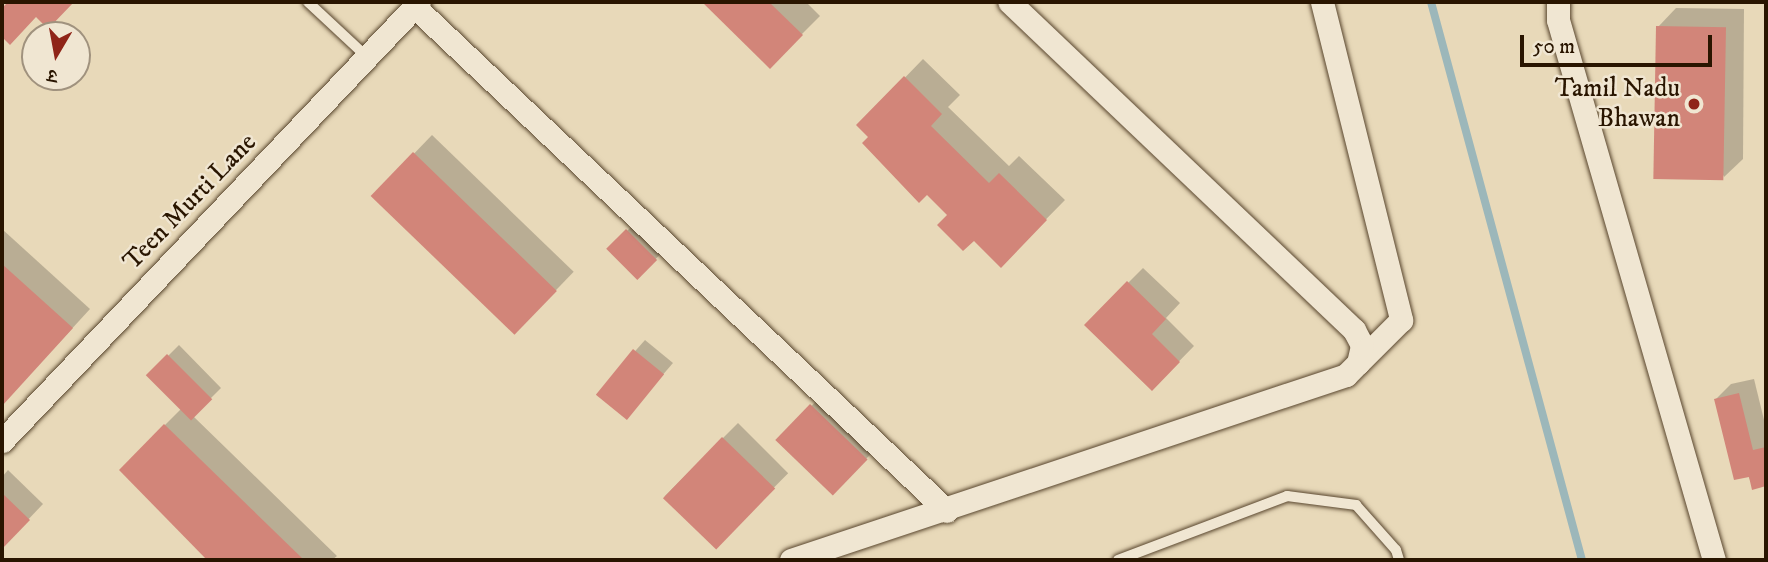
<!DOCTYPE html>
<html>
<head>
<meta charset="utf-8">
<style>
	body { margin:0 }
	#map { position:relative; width:1768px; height:562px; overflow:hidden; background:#e8d9b9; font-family:"IM FELL DW Pica","Noto Serif Devanagari",serif }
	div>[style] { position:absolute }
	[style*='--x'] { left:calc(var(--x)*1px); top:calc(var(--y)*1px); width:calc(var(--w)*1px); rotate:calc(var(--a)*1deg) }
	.shadow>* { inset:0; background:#0003; transform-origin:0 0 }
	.stream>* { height:8px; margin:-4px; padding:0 4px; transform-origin:4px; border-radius:4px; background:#9cb7ba }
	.building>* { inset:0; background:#d28579; transform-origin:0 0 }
	.roads { filter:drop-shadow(0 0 2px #59462e) drop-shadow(0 0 2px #59462e) }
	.service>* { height:10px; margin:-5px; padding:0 5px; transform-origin:5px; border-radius:5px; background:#f0e6d2 }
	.minor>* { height:23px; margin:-11.5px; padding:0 11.5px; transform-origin:11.5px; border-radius:11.5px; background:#f0e6d2 }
	.dots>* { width:19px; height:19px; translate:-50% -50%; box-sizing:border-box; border:4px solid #f0e6d2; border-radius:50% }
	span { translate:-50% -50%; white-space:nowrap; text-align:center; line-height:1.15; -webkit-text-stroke:5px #f0e6d2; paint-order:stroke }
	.poi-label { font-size:26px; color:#291500 }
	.right { translate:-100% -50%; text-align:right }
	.street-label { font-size:26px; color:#291500 }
	.frame { position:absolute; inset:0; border:4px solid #291500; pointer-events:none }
	.north { position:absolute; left:21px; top:21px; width:70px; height:70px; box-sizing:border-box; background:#f0e6d2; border:2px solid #a0927e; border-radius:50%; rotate:190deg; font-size:19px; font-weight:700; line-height:28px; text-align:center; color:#291500 }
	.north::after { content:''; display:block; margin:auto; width:24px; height:32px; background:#8f2418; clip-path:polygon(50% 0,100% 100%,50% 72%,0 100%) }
	.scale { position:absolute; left:1520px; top:35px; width:192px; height:32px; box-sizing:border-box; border:4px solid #291500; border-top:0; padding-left:9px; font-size:21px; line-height:24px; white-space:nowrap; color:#291500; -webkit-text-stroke:5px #f0e6d2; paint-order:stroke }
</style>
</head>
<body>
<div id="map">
	<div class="shadow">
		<div style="clip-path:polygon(704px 2px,806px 2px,820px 16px,770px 66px)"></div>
		<div style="clip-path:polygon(1676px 8px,1744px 9px,1743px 159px,1724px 177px,1658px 27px)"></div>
		<div style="clip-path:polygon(923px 59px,960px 95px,948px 107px,1009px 166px,1019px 156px,1065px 200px,1001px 265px,859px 125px)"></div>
		<div style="left:432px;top:135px;width:197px;height:85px;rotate:44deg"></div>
		<div style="left:638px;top:220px;width:40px;height:40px;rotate:45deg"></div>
		<div style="clip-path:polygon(2px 229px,90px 309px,2px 405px)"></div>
		<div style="clip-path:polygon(1143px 268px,1180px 303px,1166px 318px,1194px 346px,1152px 389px,1086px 325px)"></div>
		<div style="clip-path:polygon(645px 340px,673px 363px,635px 407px,597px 394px)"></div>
		<div style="clip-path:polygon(179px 345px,221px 388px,193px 416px,337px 556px,332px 560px,209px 560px,121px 469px,181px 409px,149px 375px)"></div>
		<div style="clip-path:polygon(1754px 379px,1766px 428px,1766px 484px,1753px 487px,1716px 399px,1731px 384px)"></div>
		<div style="left:826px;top:391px;width:76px;height:69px;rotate:44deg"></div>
		<div style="left:738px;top:423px;width:71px;height:104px;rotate:45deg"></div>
		<div style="clip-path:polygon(8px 470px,43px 504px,2px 547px,2px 477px)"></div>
	</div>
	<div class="stream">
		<div style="--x:1431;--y:2;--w:578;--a:74.86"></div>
	</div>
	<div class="building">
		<div style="clip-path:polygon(8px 2px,74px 2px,48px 29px,36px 17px,10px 45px,2px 37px,2px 8px)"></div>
		<div style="clip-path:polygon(702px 2px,769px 2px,803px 35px,770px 69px)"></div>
		<div style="left:1656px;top:26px;width:70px;height:153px;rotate:1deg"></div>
		<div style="clip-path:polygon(904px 76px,942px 114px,931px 126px,989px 183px,999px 173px,1047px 220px,1001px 268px,974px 241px,963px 251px,937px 225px,947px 215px,927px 195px,919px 203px,862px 143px,868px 137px,856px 125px)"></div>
		<div style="left:413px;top:152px;width:200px;height:61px;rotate:44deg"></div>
		<div style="left:626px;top:229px;width:44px;height:28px;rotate:45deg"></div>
		<div style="clip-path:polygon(2px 264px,73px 328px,2px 406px)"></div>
		<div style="clip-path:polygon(1127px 281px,1166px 319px,1152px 334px,1180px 362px,1152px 391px,1084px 325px)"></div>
		<div style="left:633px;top:349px;width:40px;height:59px;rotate:39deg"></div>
		<div style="left:167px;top:354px;width:64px;height:30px;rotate:45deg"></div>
		<div style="clip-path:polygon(1739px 393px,1753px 450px,1766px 447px,1766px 486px,1752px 490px,1749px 477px,1734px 480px,1714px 399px)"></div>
		<div style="left:810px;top:404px;width:80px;height:50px;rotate:44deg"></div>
		<div style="clip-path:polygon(164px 424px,304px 560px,207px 560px,119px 470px)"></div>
		<div style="left:722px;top:437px;width:74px;height:85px;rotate:44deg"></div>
		<div style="clip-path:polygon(2px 493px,30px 520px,2px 549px)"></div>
	</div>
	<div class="roads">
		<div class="service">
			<div style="--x:308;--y:2;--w:81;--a:43"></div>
			<div style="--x:1118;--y:560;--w:181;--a:-20.7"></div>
			<div style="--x:1287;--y:496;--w:70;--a:7.4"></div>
			<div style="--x:1356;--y:505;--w:60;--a:48.4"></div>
			<div style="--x:1396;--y:550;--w:10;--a:73"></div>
		</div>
		<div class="minor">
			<div style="--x:1322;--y:2;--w:328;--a:76"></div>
			<div style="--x:1401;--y:320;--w:61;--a:135"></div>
			<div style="--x:1558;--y:2;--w:18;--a:90"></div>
			<div style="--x:1558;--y:20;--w:562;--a:73.89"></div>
			<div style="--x:414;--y:6;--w:734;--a:43.45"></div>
			<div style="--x:2;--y:441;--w:605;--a:-46.47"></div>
			<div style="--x:791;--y:560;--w:585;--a:-18.43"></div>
			<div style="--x:1346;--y:375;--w:17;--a:-45"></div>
			<div style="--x:1358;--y:363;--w:18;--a:-77"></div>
			<div style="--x:1362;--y:345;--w:17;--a:-118"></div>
			<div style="--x:1354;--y:330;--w:476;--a:-136.4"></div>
		</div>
	</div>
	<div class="dots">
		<div style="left:1694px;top:104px;background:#8f2418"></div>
	</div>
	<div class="poi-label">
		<span class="right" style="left:1680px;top:104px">Tamil Nadu<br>Bhawan</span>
	</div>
	<div class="street-label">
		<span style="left:190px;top:202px;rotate:-46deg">Teen Murti Lane</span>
	</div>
	<div class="frame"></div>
	<div class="north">उ</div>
	<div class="scale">50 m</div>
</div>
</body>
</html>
